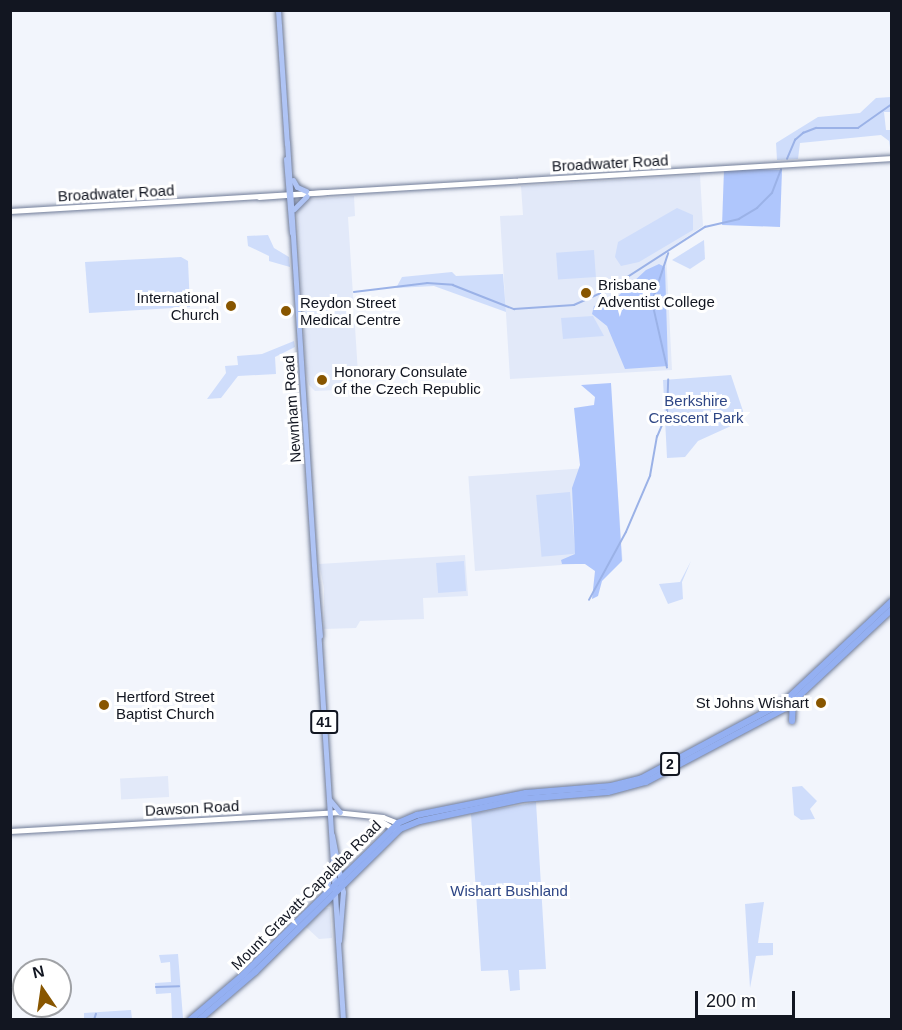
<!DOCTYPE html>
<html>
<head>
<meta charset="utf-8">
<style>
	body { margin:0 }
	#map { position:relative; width:902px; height:1030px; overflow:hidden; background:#f2f5fc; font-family:Arial,sans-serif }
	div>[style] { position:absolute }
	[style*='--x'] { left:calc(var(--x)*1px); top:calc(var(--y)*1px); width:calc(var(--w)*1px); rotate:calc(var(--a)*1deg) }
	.built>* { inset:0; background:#e2e9f9; transform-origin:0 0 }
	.green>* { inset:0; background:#cfddfb; transform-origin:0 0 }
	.forest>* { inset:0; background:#afc6fc; transform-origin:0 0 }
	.stream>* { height:1.5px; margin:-0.75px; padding:0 0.75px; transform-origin:0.75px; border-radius:0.75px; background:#9bb2e7 }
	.roads { filter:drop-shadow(0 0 2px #707c98) drop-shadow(0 0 2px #707c98) }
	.secondary>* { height:4.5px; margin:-2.25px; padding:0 2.25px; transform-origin:2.25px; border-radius:2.25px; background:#fff }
	.primary>* { height:5px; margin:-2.5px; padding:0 2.5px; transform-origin:2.5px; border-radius:2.5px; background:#afc4f5 }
	.trunk>* { height:6px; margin:-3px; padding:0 3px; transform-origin:3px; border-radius:3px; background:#94b0f2 }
	.dots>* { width:16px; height:16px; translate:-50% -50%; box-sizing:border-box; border:3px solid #fff; border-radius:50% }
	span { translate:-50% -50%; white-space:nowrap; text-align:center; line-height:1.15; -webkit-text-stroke:6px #fff; paint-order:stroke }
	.shield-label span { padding:2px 4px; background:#fff; border:2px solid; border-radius:4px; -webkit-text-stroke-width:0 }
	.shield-label { font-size:14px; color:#121621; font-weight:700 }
	.street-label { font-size:15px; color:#121621 }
	.poi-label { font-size:15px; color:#121621 }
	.left { translate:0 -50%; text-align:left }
	.right { translate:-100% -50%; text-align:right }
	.park-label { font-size:15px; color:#2e4685 }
	.frame { position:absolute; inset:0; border:12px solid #121621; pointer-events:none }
	.north { position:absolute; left:12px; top:958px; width:60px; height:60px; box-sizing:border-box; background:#fff; border:2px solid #a0a2a6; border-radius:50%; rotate:347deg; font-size:16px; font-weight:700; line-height:24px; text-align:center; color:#121621 }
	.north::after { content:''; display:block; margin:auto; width:21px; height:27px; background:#885600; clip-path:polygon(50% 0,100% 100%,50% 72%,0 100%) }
	.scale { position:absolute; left:695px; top:991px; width:100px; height:27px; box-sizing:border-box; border:3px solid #121621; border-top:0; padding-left:8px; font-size:18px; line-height:21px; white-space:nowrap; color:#121621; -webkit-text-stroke:4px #fff; paint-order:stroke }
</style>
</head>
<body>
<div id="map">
	<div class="built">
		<div style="clip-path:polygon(700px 175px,703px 226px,666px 251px,672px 370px,510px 379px,500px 216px,523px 215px,521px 186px)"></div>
		<div style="clip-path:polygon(354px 196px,355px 216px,348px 217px,359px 389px,315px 391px,309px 385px,306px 369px,297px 211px,305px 200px)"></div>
		<div style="left:616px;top:466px;width:95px;height:148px;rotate:86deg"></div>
		<div style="clip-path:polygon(465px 555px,468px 596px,423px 598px,424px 619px,360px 621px,356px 628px,324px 629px,324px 588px,319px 564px)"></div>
		<div style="left:168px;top:776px;width:21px;height:48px;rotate:87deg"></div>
		<div style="clip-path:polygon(325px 908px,330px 908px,332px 938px,319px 939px,306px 927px)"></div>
	</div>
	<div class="green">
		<div style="clip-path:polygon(891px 97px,891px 112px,884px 112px,886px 130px,891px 130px,891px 154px,889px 141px,881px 135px,800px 143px,798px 159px,777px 160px,776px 143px,818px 117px,860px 113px,876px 98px)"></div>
		<div style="clip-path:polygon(677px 208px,693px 215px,693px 230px,639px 262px,621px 266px,615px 257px,618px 242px)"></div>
		<div style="clip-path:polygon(268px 235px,274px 248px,289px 257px,290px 267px,269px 261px,269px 256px,248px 246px,247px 236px)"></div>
		<div style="clip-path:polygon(704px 240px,705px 259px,690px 269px,672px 260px)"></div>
		<div style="left:594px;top:250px;width:27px;height:38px;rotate:86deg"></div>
		<div style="clip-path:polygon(181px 257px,188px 261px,190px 307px,89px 313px,85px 262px)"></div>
		<div style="clip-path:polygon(452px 272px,456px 276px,503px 274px,506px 312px,434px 286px,396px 288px,402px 277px)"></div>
		<div style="clip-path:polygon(593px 316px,604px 336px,563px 339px,561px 318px)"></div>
		<div style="clip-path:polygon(294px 341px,295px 347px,275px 357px,276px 374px,238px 376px,221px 398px,207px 399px,226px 373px,225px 366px,238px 365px,237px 356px,262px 354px)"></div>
		<div style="clip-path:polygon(731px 375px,743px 411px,742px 421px,698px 441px,685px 457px,667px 458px,663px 380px)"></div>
		<div style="left:570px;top:492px;width:62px;height:34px;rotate:85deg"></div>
		<div style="left:464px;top:561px;width:30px;height:28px;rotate:86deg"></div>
		<div style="clip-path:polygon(691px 561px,682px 582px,683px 599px,668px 604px,659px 584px,680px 582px)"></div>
		<div style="clip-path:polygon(802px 786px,817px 801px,810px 809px,815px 819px,801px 820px,794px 815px,792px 787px)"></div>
		<div style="clip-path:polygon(536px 802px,546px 969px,519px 970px,520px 990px,510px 991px,508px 970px,481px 971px,471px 814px)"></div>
		<div style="clip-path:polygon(764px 902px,758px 943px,773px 943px,773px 955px,756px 956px,750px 988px,745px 904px)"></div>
		<div style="clip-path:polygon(178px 954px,183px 1018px,172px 1019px,171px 993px,156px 994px,155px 983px,171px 982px,170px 962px,161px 963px,159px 955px)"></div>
		<div style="clip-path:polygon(131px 1010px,132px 1019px,84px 1019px,84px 1013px)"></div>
	</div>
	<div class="forest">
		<div style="left:782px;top:170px;width:57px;height:58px;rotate:92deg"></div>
		<div style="clip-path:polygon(659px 264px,665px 267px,668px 366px,625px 369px,607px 326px,592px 314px,594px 306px,617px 297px,646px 270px)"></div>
		<div style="clip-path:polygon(611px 383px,622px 561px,602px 581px,598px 596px,592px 599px,595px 571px,585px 564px,562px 564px,561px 560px,575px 554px,572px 488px,580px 465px,574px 408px,594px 405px,595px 397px,581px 385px)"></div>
	</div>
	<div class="stream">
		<div style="--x:787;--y:159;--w:21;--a:-67"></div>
		<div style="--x:795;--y:140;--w:11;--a:-41"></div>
		<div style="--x:803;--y:133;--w:14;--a:-21"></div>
		<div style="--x:816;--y:128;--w:42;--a:0"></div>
		<div style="--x:858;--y:128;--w:42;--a:-35.2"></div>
		<div style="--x:354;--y:292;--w:74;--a:-7"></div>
		<div style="--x:427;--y:283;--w:26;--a:4"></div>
		<div style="--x:453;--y:285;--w:66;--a:21.5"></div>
		<div style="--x:514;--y:309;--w:60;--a:-3.8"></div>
		<div style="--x:574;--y:305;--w:35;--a:-24"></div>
		<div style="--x:606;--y:291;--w:118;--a:-32.9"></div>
		<div style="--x:705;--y:227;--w:35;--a:-13"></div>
		<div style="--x:739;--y:219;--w:21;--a:-31"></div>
		<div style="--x:757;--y:208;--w:21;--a:-45"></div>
		<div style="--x:772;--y:193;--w:25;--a:-69"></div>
		<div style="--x:667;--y:368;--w:68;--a:-102.8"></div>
		<div style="--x:652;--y:302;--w:51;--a:-71.6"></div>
		<div style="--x:589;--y:600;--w:77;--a:-61.4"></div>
		<div style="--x:626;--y:532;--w:61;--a:-66.8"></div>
		<div style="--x:650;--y:476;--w:40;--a:-80"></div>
		<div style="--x:657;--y:437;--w:25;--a:-67"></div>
		<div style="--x:667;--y:414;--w:34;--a:-88"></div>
		<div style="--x:156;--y:987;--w:23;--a:-2"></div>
		<div style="--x:94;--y:1020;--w:6;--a:-72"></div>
	</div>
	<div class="roads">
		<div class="secondary">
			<div style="--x:259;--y:197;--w:68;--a:-4.2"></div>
			<div style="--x:10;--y:211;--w:884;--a:-3.44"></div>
			<div style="--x:376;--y:818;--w:21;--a:31"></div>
			<div style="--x:10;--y:831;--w:326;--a:-3.3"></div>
			<div style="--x:335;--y:812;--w:48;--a:5.9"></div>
			<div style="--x:383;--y:817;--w:16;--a:22"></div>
		</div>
		<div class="primary">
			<div style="--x:278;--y:10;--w:134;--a:86.2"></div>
			<div style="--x:287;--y:142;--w:880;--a:86.35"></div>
			<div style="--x:286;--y:159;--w:74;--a:85.4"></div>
			<div style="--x:293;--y:180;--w:8;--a:60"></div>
			<div style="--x:297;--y:187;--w:10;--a:24"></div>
			<div style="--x:294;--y:209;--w:18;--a:-45"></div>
			<div style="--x:315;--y:579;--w:57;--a:85"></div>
			<div style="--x:329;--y:799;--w:17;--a:50"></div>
			<div style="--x:332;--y:835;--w:58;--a:79.1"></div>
			<div style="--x:343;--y:892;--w:49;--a:94.7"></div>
			<div style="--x:326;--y:891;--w:23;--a:-77"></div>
		</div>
		<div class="trunk">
			<div style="--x:792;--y:721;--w:19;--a:-87"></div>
			<div style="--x:190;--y:1020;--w:71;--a:-40.4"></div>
			<div style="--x:244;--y:974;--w:216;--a:-44.4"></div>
			<div style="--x:398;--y:823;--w:21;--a:-23"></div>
			<div style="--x:417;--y:815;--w:111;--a:-11.4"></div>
			<div style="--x:526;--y:793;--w:85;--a:-4.7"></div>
			<div style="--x:611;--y:786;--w:32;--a:-14"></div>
			<div style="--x:642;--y:778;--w:161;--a:-28.2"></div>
			<div style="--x:784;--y:702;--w:148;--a:-43.1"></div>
			<div style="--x:199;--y:1020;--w:74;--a:-40.6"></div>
			<div style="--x:255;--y:972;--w:204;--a:-44.6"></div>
			<div style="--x:400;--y:829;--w:22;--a:-22"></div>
			<div style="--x:420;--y:821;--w:105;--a:-12.1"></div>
			<div style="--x:523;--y:799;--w:85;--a:-4.7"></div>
			<div style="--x:608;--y:792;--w:39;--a:-15"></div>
			<div style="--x:646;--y:782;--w:158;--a:-27.9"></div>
			<div style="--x:786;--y:708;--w:145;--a:-43"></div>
		</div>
	</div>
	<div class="dots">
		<div style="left:586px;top:293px;background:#885600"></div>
		<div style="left:231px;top:306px;background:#885600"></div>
		<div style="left:286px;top:311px;background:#885600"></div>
		<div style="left:322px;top:380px;background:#885600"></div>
		<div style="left:821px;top:703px;background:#885600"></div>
		<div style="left:104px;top:705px;background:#885600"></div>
	</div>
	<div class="shield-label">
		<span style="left:324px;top:722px">41</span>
		<span style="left:670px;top:764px">2</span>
	</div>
	<div class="street-label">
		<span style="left:610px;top:163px;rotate:-3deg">Broadwater Road</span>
		<span style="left:116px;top:193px;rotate:-3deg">Broadwater Road</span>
		<span style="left:292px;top:409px;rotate:-94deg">Newnham Road</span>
		<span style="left:192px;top:808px;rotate:-3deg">Dawson Road</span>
		<span style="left:306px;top:895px;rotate:-45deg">Mount Gravatt-Capalaba Road</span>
	</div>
	<div class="poi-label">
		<span class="left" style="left:598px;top:293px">Brisbane<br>Adventist College</span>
		<span class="right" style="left:219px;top:306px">International<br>Church</span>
		<span class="left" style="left:300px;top:311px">Reydon Street<br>Medical Centre</span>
		<span class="left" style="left:334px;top:380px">Honorary Consulate<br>of the Czech Republic</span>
		<span class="left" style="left:116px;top:705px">Hertford Street<br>Baptist Church</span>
		<span class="right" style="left:809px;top:703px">St Johns Wishart</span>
	</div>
	<div class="park-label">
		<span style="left:696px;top:409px">Berkshire<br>Crescent Park</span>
		<span style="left:509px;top:891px">Wishart Bushland</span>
	</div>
	<div class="frame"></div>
	<div class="north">N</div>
	<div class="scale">200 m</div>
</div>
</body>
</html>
